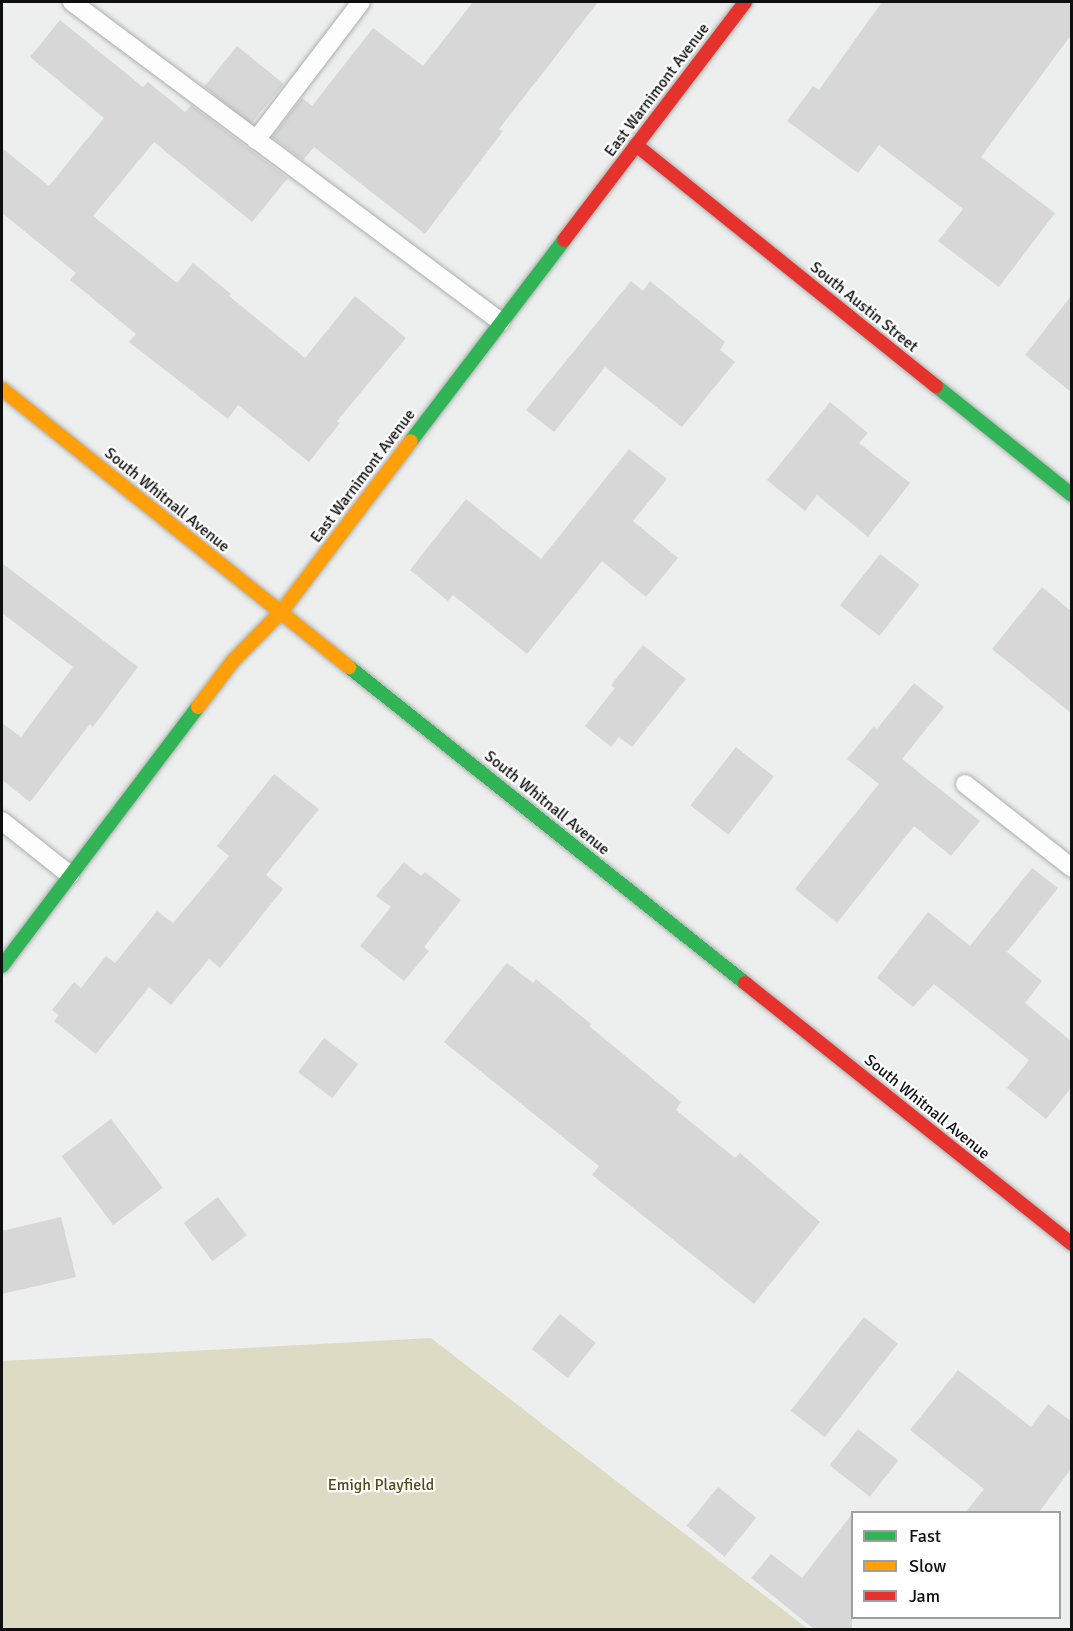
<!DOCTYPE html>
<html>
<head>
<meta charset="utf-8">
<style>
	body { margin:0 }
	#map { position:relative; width:1073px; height:1631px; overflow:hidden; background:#edefee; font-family:Signika,sans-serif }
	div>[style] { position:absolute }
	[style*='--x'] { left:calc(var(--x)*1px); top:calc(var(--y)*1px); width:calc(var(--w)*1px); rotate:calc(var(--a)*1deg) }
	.green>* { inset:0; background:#dddbc4 }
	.building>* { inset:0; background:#d6d7d6; transform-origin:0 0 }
	.roads { filter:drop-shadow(0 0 2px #acaead) drop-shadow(0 0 2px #acaead) }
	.lane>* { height:18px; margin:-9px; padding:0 9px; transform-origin:9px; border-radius:9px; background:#fcfdfc }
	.fast>* { height:14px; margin:-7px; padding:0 7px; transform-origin:7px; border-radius:7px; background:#30b455 }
	.slow>* { height:14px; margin:-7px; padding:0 7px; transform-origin:7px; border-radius:7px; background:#ff9f0a }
	.jam>* { height:14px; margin:-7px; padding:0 7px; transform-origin:7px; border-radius:7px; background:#e5322d }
	span { translate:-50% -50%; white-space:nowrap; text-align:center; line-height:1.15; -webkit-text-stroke:4.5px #fff; paint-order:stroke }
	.street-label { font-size:16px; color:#0e0f0e }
	.park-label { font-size:16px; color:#544c16 }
	.frame { position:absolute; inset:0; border:3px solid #0e0f0e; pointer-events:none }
	.legend { position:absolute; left:851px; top:1511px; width:210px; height:108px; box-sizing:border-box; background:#fff; border:2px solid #9f9f9f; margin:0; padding:8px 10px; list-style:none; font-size:18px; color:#0e0f0e }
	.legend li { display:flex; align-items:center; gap:12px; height:30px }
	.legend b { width:30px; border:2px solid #9f9f9f }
</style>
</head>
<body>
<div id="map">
	<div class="green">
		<div style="clip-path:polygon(431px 1338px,808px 1629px,2px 1629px,2px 1361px)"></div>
	</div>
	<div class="building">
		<div style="clip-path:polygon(473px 2px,598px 2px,499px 129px,503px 131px,425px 234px,314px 147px,303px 160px,272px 137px,302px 98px,312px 106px,373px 28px,423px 66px)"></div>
		<div style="clip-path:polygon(882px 2px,1071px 2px,1071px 35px,981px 157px,1055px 213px,999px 287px,938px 241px,963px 209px,879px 145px,858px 173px,787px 121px,813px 86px,819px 90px)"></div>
		<div style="clip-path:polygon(60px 20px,143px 87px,148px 82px,185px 112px,191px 105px,288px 178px,252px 222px,154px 142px,93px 216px,177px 283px,193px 263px,231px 294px,229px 296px,305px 358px,355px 296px,406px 338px,337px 421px,340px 423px,309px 462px,238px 405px,228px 419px,129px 342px,136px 334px,70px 280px,76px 273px,2px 213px,2px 148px,49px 186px,104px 118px,30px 57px)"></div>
		<div style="left:237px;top:46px;width:60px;height:52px;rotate:39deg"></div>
		<div style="clip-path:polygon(631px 281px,643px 291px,650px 281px,725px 342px,720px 350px,735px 362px,682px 427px,605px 367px,554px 432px,526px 410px)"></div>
		<div style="clip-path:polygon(1071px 296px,1071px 392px,1025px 355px)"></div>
		<div style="clip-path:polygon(830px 402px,868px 433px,859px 443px,910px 483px,868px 537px,817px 495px,805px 511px,767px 480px)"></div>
		<div style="clip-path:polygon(629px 449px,667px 479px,633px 521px,678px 558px,646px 597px,602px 561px,527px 654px,453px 595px,448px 601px,410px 570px,466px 499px,541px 559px)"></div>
		<div style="left:880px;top:554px;width:50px;height:65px;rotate:38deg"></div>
		<div style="clip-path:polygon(2px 563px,138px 667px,93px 727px,90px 724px,30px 802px,2px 780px,2px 723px,21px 737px,73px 667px,2px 613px)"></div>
		<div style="clip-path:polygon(1042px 587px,1071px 611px,1071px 713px,992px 649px)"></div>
		<div style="clip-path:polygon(643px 645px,686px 679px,632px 747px,619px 737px,611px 747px,585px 726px,615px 688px,611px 685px)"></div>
		<div style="clip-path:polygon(914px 683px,944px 707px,902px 759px,980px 821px,951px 856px,914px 826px,837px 923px,795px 889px,879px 784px,847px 759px,874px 726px,877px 729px)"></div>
		<div style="left:736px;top:747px;width:48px;height:74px;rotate:38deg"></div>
		<div style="clip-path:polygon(274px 774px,319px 809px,266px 875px,283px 889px,220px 968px,209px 959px,171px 1005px,149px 987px,96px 1054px,54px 1021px,59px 1015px,52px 1010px,74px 982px,81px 988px,106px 956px,115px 963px,157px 911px,173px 923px,229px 856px,217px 846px)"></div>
		<div style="clip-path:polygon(404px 862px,421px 876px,425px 872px,461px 900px,424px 947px,429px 951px,404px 981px,360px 946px,391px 907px,376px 896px)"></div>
		<div style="clip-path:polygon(1032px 868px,1058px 888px,1007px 952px,1042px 981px,1025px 1003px,1071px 1041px,1071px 1088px,1046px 1119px,1007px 1088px,1029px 1060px,934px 984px,913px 1007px,877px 978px,928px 912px,970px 946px)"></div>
		<div style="clip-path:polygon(507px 963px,533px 983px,536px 979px,591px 1024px,589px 1026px,681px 1102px,676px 1110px,735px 1158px,740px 1153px,820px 1222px,754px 1304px,592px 1175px,599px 1166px,444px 1042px)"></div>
		<div style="left:324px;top:1038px;width:43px;height:43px;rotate:37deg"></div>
		<div style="left:111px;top:1119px;width:86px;height:62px;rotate:53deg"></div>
		<div style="left:218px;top:1197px;width:48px;height:43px;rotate:53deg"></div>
		<div style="clip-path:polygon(61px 1217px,76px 1277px,2px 1294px,2px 1231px)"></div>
		<div style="left:560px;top:1314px;width:46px;height:45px;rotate:39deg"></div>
		<div style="left:864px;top:1317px;width:43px;height:119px;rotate:38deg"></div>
		<div style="clip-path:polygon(958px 1370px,1031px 1427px,1048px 1404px,1071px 1421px,1071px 1469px,1039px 1512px,966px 1512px,984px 1489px,910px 1430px)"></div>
		<div style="left:858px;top:1429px;width:51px;height:46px;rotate:38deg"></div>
		<div style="left:718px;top:1487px;width:49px;height:50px;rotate:39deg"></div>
		<div style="clip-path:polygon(852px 1514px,852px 1629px,814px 1629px,751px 1578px,771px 1554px,802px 1578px)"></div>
	</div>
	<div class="roads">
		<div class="lane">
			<div style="--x:72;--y:2;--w:535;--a:36.72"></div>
			<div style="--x:256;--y:140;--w:173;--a:-52.7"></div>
			<div style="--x:965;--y:784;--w:136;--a:38.1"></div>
			<div style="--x:2;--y:821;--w:87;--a:38.5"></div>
		</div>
		<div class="fast">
			<div style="--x:936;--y:386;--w:174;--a:38.7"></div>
			<div style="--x:411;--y:441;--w:253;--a:-52.7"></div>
			<div style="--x:349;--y:667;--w:507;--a:38.59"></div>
			<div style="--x:2;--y:966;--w:325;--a:-52.9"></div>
		</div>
		<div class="slow">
			<div style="--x:2;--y:389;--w:445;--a:38.7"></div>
			<div style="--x:198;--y:707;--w:58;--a:-52.7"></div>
			<div style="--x:233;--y:661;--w:70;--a:-45.6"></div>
			<div style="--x:282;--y:611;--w:213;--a:-52.8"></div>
		</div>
		<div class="jam">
			<div style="--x:636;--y:145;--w:385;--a:38.8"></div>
			<div style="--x:564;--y:240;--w:299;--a:-52.7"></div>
			<div style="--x:745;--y:983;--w:418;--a:38.6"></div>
		</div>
	</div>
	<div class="street-label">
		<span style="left:657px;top:90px;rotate:-53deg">East Warnimont Avenue</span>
		<span style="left:864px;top:307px;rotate:39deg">South Austin Street</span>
		<span style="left:363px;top:476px;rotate:-53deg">East Warnimont Avenue</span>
		<span style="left:167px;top:500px;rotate:39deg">South Whitnall Avenue</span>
		<span style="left:547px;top:803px;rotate:39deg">South Whitnall Avenue</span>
		<span style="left:927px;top:1107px;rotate:39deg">South Whitnall Avenue</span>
	</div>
	<div class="park-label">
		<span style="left:381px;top:1485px">Emigh Playfield</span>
	</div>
	<div class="frame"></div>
	<ul class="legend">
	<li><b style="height:8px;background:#30b455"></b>Fast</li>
	<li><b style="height:8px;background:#ff9f0a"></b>Slow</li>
	<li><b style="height:8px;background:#e5322d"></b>Jam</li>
	</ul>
</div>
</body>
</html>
